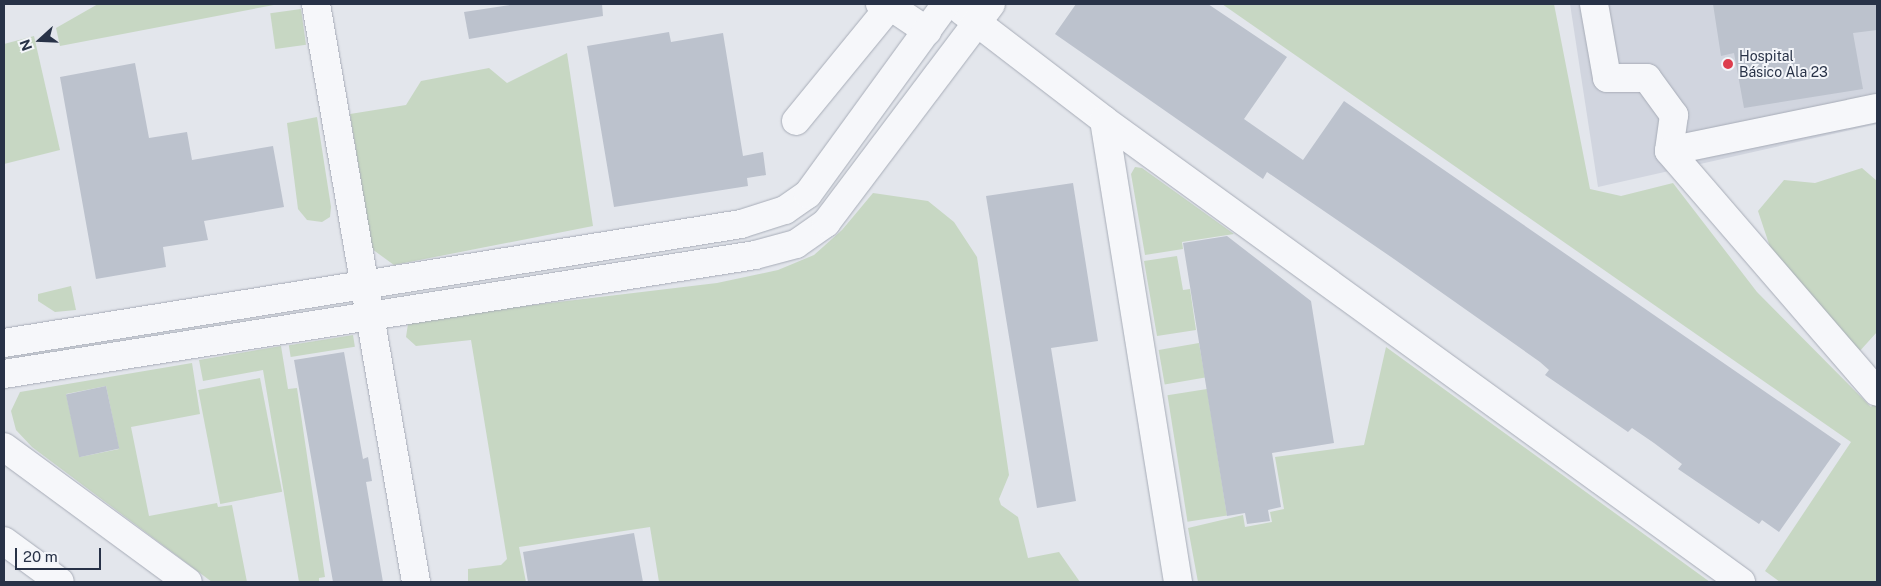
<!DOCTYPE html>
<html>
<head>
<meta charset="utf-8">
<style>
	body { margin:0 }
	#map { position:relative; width:1881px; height:586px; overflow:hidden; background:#e3e6ec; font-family:"Public Sans",sans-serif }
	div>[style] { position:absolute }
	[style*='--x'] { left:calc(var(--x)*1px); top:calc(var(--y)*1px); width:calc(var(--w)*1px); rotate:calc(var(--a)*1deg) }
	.built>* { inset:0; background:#d1d5df }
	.green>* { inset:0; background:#c7d7c3; transform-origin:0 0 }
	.building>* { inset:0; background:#bcc2cd; transform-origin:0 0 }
	.roads { filter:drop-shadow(0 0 1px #a7acb7) drop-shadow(0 0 1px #a7acb7) }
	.minor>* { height:28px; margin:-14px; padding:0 14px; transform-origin:14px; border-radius:14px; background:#f6f7fa }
	.dots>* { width:14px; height:14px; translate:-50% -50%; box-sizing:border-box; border:2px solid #f3f5f9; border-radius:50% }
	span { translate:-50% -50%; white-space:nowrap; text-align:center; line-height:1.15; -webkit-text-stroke:4px #f3f5f9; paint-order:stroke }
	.poi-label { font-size:14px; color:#283247 }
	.left { translate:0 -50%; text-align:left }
	.frame { position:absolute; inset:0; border:5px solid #283247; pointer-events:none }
	.north { position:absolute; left:15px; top:15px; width:50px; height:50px; -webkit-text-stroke:4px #f3f5f9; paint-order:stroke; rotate:250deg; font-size:14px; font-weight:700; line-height:20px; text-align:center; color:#283247 }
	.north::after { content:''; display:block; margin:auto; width:18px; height:22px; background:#283247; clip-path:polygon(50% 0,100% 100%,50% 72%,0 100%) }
	.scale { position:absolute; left:15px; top:548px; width:86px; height:22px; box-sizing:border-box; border:2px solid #283247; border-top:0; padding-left:6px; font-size:15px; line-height:18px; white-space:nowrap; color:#283247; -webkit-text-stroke:4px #f3f5f9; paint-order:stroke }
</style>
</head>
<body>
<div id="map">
	<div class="built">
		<div style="clip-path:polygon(1570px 4px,1877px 4px,1877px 124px,1598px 187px)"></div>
	</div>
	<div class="green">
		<div style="clip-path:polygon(98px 4px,279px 4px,60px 46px,56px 28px)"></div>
		<div style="clip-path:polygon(1222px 4px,1554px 4px,1590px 189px,1621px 196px,1673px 183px,1757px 292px,1871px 407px,1877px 399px,1877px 582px,1780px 582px,1765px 571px,1851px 442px)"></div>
		<div style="left:301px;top:9px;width:36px;height:31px;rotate:82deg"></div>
		<div style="clip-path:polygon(34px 36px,60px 150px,4px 164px,4px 44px)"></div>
		<div style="clip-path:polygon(567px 53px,593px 226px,394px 265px,372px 249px,350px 114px,406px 105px,421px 81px,489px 68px,507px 83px)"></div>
		<div style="clip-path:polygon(317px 117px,331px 207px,330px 217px,322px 222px,307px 220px,298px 209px,287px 123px)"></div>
		<div style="clip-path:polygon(1135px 167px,1142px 168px,1234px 234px,1182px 242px,1183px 249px,1145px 255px,1131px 174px)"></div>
		<div style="clip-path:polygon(1862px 168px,1877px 181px,1877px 332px,1858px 353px,1774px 259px,1758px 211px,1784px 180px,1815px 183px)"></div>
		<div style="clip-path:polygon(873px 193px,928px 201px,954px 222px,977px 257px,1009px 475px,999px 499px,1001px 505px,1018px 517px,1028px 558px,1059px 552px,1080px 582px,659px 582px,650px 527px,519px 547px,526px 582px,468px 582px,468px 569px,501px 565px,507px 559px,471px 340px,416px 346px,406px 337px,408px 324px,467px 313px,717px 283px,778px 270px,814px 255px,842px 230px)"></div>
		<div style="clip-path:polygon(1177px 256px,1183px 290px,1190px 289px,1196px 330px,1157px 336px,1144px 261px)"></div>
		<div style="clip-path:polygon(71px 286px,76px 310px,55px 312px,38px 301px,38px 294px)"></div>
		<div style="left:353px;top:335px;width:12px;height:65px;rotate:81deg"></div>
		<div style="left:1199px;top:343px;width:35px;height:41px;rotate:80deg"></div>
		<div style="clip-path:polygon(281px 346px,288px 389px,297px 388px,325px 577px,319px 578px,319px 582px,299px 582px,263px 370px,203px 381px,199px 360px)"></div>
		<div style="clip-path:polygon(1386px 347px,1710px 582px,1198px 582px,1188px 528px,1243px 515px,1245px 527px,1272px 522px,1270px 512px,1284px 509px,1275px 457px,1364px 445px)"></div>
		<div style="clip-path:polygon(evenodd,192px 363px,200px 414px,131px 427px,149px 516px,217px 503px,218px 507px,232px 505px,247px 582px,212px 582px,32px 447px,16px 430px,11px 411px,20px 392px,192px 363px,106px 386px,119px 449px,80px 457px,66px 394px,106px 386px)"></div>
		<div style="left:260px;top:378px;width:116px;height:63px;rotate:79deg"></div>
		<div style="left:1207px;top:389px;width:128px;height:40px;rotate:81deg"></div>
	</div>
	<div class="building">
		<div style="clip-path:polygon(516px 4px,602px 4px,603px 16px,469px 39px,464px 12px)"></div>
		<div style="clip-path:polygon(1076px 4px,1208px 4px,1287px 57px,1244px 119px,1303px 160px,1344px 101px,1841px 444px,1779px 532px,1762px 520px,1759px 524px,1678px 469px,1682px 464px,1654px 443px,1632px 428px,1628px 432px,1545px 375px,1549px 370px,1540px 362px,1394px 259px,1267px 172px,1263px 179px,1055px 34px)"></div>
		<div style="clip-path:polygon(1713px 4px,1877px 4px,1877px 30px,1853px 33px,1863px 89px,1744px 108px,1734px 53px,1721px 56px)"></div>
		<div style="clip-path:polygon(669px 32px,671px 42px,723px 33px,743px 156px,763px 152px,766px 175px,747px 178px,748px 186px,614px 207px,587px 46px)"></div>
		<div style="clip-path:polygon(135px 63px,149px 138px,187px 132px,192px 160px,273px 146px,284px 207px,204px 221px,208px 240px,163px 247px,166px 267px,96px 279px,60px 77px)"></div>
		<div style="clip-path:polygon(1073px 183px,1098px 341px,1051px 348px,1076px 501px,1037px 508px,986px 196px)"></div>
		<div style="clip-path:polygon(1227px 236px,1311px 301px,1334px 443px,1272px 453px,1281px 507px,1268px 510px,1270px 521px,1247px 524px,1245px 513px,1227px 516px,1183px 243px)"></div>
		<div style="clip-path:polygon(344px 352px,363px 459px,368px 457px,372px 481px,366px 482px,383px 582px,333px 582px,294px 360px)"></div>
		<div style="left:106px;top:386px;width:64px;height:41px;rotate:78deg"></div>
		<div style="clip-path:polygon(634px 533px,643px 582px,528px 582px,523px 552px)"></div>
	</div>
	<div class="roads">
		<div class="minor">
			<div style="--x:316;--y:4;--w:587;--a:80.18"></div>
			<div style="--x:880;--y:4;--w:10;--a:11"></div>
			<div style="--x:890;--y:6;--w:45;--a:34"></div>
			<div style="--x:1594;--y:4;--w:75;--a:80"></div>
			<div style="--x:1607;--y:78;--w:40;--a:0"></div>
			<div style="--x:1647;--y:78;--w:46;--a:53.9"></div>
			<div style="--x:1674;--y:115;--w:36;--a:98"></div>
			<div style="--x:1669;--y:151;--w:318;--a:49.2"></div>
			<div style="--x:962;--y:11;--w:179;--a:37.5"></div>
			<div style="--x:1104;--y:120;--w:787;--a:35.95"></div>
			<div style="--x:1104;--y:120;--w:468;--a:80.9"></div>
			<div style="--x:796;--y:121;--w:149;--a:-50.7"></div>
			<div style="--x:1669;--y:151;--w:212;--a:-11.7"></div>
			<div style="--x:4;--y:343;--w:747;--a:-9.17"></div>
			<div style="--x:741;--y:224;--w:46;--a:-17.7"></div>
			<div style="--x:785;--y:210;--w:28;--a:-35"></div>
			<div style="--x:808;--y:194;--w:235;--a:-54"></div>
			<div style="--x:4;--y:374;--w:760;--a:-9"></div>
			<div style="--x:755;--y:255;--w:42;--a:-15"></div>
			<div style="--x:796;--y:244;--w:37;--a:-35"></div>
			<div style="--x:826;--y:223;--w:274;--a:-53"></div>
			<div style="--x:4;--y:447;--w:228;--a:36.3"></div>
			<div style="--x:4;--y:541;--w:69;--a:36.2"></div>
		</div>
	</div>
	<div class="dots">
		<div style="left:1728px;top:64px;background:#dd3d4d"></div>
	</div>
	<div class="poi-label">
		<span class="left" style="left:1739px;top:64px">Hospital<br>Básico Ala 23</span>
	</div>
	<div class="frame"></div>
	<div class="north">N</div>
	<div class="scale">20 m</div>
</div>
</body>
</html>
